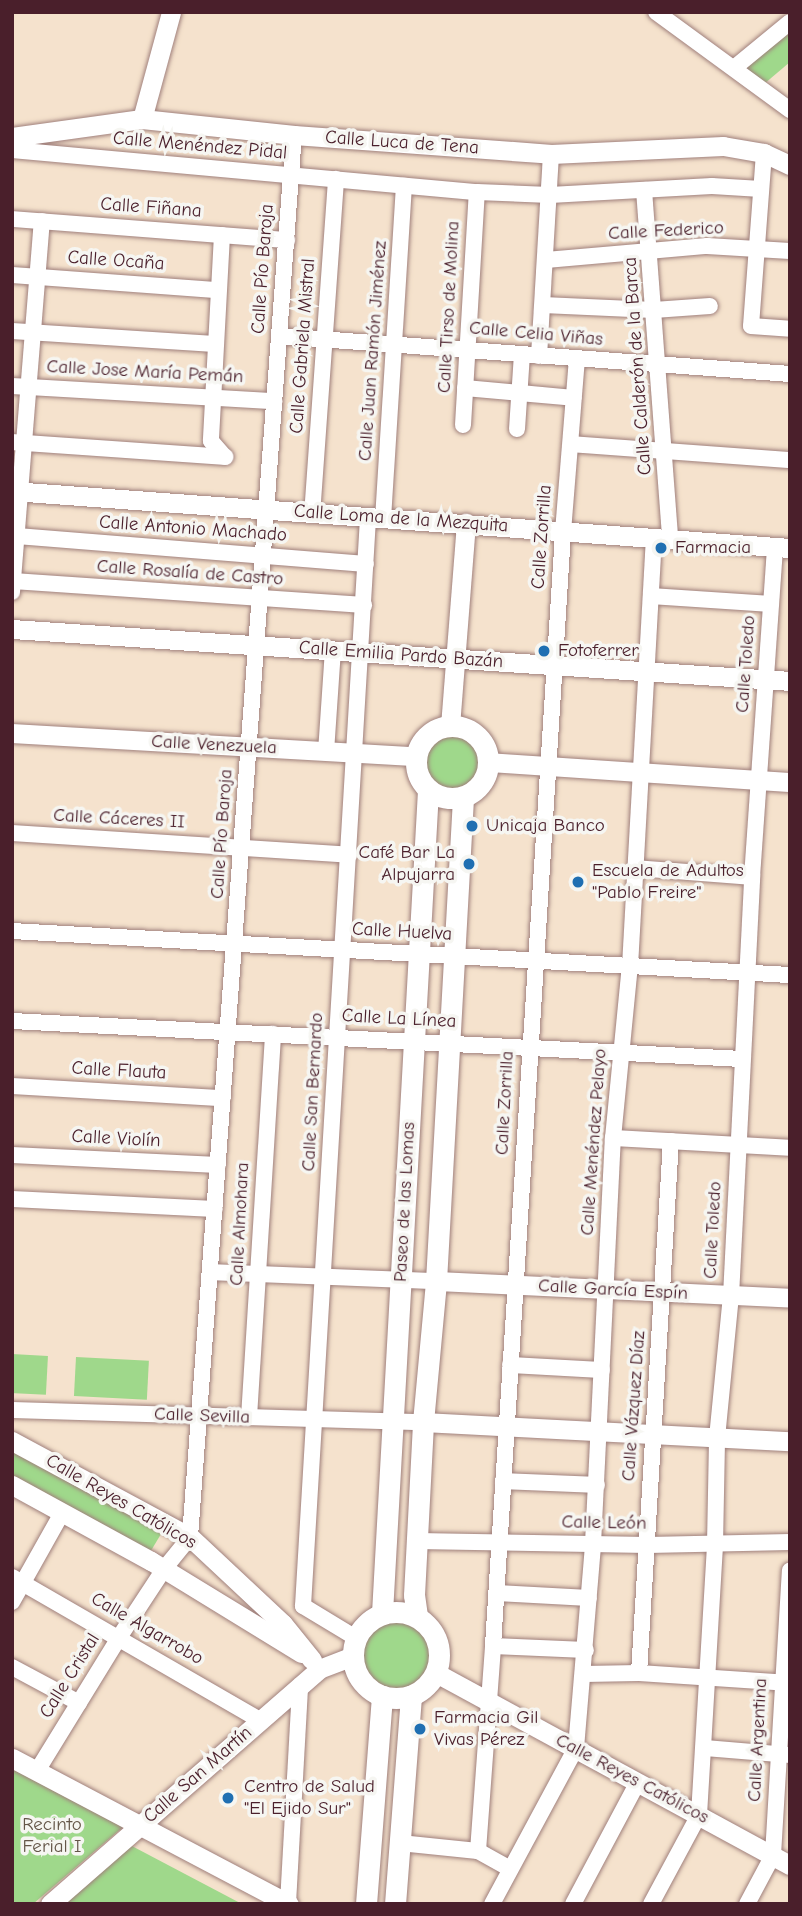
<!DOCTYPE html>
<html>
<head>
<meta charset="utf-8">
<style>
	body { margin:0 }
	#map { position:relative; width:802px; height:1916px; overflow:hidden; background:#f5e2cd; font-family:"Comic Neue",sans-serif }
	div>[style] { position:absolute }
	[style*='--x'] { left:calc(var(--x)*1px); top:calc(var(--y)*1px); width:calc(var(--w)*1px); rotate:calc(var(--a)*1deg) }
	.green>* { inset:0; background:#9fd88b; transform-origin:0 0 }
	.round { border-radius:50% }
	.roads { filter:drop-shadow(0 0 2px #a0807c) drop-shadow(0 0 2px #a0807c) }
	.minor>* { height:16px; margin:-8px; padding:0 8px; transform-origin:8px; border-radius:8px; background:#fff }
	.tertiary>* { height:19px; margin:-9.5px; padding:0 9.5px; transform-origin:9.5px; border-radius:9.5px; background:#fff }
	.secondary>* { height:21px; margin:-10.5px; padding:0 10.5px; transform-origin:10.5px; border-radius:10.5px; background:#fff }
	.secondary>.ring { margin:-10.5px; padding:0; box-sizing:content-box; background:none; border:21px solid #fff; border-radius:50% }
	.dots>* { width:19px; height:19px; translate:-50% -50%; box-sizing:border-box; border:4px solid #f6f6f2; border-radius:50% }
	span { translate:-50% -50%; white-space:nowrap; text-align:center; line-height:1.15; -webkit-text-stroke:7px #f6f6f2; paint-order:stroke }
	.street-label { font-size:19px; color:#4a1f2b }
	.poi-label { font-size:19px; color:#4a1f2b }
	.left { translate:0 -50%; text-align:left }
	.right { translate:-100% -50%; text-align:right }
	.park-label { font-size:19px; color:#645648 }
	.frame { position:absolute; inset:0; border:14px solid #4a1f2b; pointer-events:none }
</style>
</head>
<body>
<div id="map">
	<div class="green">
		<div style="clip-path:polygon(790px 32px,790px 62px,764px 84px,746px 68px)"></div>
		<div class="round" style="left:426px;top:736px;width:54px;height:54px"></div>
		<div style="left:12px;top:1354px;width:36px;height:39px;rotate:3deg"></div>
		<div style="left:76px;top:1357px;width:73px;height:39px;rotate:3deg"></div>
		<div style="clip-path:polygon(12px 1447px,164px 1529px,149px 1554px,12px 1477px)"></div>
		<div class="round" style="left:358px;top:1617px;width:76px;height:76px"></div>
		<div style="clip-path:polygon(12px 1769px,123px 1827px,33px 1904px,12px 1904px)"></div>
		<div style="clip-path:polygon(130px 1845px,242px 1904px,63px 1904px)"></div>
	</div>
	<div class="roads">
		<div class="minor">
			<div style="--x:656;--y:12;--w:166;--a:36.2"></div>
			<div style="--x:734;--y:68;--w:72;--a:-39.4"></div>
			<div style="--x:12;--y:150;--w:467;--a:5.2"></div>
			<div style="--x:477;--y:192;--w:73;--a:2.4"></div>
			<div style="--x:550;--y:195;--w:162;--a:-3.2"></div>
			<div style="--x:712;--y:186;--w:49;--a:3.5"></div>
			<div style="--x:764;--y:153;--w:173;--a:94.3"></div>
			<div style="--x:751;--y:326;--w:39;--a:4"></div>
			<div style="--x:644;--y:190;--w:350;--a:85.7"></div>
			<div style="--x:12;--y:219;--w:276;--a:4.4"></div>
			<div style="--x:222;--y:235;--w:206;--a:93.1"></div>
			<div style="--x:211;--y:441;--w:21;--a:49"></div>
			<div style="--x:546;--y:260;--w:162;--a:-5"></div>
			<div style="--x:707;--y:246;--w:83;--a:3.4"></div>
			<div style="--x:12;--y:275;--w:207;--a:4.2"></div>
			<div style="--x:543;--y:305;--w:111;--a:2.6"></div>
			<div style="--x:654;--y:310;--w:56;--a:-4.1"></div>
			<div style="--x:12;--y:331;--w:203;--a:3.7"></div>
			<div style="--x:279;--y:336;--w:512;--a:4.25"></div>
			<div style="--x:539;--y:356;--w:202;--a:-86.6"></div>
			<div style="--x:12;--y:386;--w:263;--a:3.3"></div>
			<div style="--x:465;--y:388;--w:109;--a:5.2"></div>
			<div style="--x:463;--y:425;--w:233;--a:-86.6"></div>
			<div style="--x:517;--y:429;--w:75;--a:-86.2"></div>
			<div style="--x:12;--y:442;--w:214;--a:4"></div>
			<div style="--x:571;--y:444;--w:220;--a:4.2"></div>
			<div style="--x:312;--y:515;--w:337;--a:-85.9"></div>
			<div style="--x:383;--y:519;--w:334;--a:-86.4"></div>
			<div style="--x:17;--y:536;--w:350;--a:4.6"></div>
			<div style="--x:13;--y:581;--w:352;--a:3.9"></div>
			<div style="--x:12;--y:592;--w:372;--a:-85.4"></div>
			<div style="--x:651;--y:596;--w:120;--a:3.8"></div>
			<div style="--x:326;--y:752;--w:102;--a:-86.1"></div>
			<div style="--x:12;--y:833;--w:338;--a:3.7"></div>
			<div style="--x:635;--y:868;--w:117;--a:4.4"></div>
			<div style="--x:12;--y:931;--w:779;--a:3.24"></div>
			<div style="--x:12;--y:1021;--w:731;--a:2.98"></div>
			<div style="--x:12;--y:1086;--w:211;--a:3.3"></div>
			<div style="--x:613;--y:1138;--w:177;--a:3.2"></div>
			<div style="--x:12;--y:1155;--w:206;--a:2.8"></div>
			<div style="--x:12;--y:1199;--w:203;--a:2.8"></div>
			<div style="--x:210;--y:1272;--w:226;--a:2.3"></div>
			<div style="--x:510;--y:1365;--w:92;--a:3.1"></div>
			<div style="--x:12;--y:1410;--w:411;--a:1.7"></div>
			<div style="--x:249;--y:1417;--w:384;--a:-86.4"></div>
			<div style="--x:503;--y:1481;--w:94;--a:2.4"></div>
			<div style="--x:417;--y:1541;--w:231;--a:1"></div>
			<div style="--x:648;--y:1545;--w:142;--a:-1.2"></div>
			<div style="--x:12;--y:1577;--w:286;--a:30"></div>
			<div style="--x:497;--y:1593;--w:92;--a:3.1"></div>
			<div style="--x:12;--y:1602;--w:102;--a:-60.7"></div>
			<div style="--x:356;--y:1638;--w:62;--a:-148.9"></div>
			<div style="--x:303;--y:1606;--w:1090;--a:-86.58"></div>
			<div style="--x:493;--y:1646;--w:93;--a:2.5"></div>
			<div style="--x:12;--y:1667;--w:76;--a:28.2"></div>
			<div style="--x:639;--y:1673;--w:533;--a:-86.56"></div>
			<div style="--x:584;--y:1674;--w:55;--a:-1"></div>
			<div style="--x:639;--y:1673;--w:151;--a:3.8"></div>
			<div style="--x:704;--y:1748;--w:85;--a:4.7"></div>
			<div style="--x:37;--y:1771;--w:158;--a:-58.4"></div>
			<div style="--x:120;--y:1636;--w:80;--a:-56.7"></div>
			<div style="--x:164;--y:1569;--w:41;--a:-50.9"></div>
			<div style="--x:190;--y:1537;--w:1406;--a:-85.76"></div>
			<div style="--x:400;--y:1843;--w:78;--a:5.9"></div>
			<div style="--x:478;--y:1851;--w:37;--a:29"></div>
			<div style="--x:478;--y:1851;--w:206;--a:-85.8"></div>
			<div style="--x:493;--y:1646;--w:1116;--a:-86.4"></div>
			<div style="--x:563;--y:532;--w:174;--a:-85.4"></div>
			<div style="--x:288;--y:1903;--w:218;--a:-86.8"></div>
			<div style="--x:492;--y:1904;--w:177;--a:-61.7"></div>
			<div style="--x:576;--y:1748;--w:205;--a:-85.2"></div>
			<div style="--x:593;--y:1544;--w:406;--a:-87.2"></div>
			<div style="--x:613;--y:1138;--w:173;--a:-84.4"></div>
			<div style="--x:630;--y:966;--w:429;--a:-86.8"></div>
			<div style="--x:573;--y:1904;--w:138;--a:-62"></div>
			<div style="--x:651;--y:1904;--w:101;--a:-61.7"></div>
			<div style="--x:699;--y:1815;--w:270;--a:-86.6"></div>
			<div style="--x:715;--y:1545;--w:107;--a:-88.9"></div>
			<div style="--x:717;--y:1438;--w:143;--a:-84.4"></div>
			<div style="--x:731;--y:1296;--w:420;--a:-87.1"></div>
			<div style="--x:752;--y:877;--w:331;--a:-86"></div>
			<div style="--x:747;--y:1904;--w:55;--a:-62"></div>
			<div style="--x:773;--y:1855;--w:285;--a:-86.6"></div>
		</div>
		<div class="tertiary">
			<div style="--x:142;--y:119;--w:111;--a:-74.8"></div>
			<div style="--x:12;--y:137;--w:131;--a:-7.9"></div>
			<div style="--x:142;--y:119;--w:153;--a:6"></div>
			<div style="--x:294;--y:135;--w:258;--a:4.2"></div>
			<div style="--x:551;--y:154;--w:172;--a:-2.7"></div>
			<div style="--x:723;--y:146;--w:42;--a:9.7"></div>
			<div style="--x:764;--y:153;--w:29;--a:25"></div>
			<div style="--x:12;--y:491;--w:780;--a:4.19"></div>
			<div style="--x:12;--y:629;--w:780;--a:3.82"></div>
			<div style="--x:450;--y:726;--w:204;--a:-85.5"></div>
			<div style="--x:12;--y:733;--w:405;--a:3.3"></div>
			<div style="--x:488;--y:762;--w:303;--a:3.8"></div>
			<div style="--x:436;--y:1281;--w:354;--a:2.7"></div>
			<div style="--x:423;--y:1422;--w:367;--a:3"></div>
			<div style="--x:12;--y:1441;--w:202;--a:28.3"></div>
			<div style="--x:190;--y:1537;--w:127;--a:43.1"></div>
			<div style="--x:283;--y:1624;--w:46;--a:51.1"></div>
			<div style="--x:12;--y:1485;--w:158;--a:28.7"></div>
			<div style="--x:151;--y:1561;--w:176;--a:31.5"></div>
			<div style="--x:436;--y:1673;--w:403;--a:28.5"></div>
			<div style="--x:12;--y:1758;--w:313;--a:27.8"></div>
			<div style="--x:50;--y:1904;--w:357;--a:-41.1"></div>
			<div style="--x:319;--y:1669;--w:36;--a:-21"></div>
		</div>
		<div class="secondary">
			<div class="ring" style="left:416px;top:726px;width:51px;height:51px"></div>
			<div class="ring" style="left:353px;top:1612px;width:65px;height:65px"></div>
			<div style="--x:382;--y:1613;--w:824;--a:-86.8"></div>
			<div style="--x:417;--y:1616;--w:21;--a:-98"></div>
			<div style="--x:414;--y:1595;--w:173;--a:-87"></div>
			<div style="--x:423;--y:1422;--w:142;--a:-84.7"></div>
			<div style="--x:436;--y:1281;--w:485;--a:-86.8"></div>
			<div style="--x:366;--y:1904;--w:209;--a:-85.6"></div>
			<div style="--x:395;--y:1904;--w:209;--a:-85.6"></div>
		</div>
	</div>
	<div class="dots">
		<div style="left:661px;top:548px;background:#1f6fb2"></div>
		<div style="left:544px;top:651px;background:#1f6fb2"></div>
		<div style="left:472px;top:826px;background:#1f6fb2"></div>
		<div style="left:469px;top:864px;background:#1f6fb2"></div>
		<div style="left:578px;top:882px;background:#1f6fb2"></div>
		<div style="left:420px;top:1729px;background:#1f6fb2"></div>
		<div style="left:228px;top:1798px;background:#1f6fb2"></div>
	</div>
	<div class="street-label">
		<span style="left:402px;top:143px;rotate:4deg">Calle Luca de Tena</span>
		<span style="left:200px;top:146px;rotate:5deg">Calle Menéndez Pidal</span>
		<span style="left:151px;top:208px;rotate:4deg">Calle Fiñana</span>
		<span style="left:666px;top:231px;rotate:-3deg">Calle Federico</span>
		<span style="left:116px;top:261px;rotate:4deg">Calle Ocaña</span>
		<span style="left:263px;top:269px;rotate:-86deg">Calle Pío Baroja</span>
		<span style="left:449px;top:307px;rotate:-87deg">Calle Tirso de Molina</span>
		<span style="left:536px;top:334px;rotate:5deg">Calle Celia Viñas</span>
		<span style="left:303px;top:346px;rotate:-86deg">Calle Gabriela Mistral</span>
		<span style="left:373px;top:351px;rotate:-86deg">Calle Juan Ramón Jiménez</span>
		<span style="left:638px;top:366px;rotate:-94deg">Calle Calderón de la Barca</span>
		<span style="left:145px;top:372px;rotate:3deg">Calle Jose María Pemán</span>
		<span style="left:401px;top:519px;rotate:4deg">Calle Loma de la Mezquita</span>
		<span style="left:193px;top:529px;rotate:4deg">Calle Antonio Machado</span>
		<span style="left:542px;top:537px;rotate:-86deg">Calle Zorrilla</span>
		<span style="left:190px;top:573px;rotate:4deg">Calle Rosalía de Castro</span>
		<span style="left:401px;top:655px;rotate:4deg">Calle Emilia Pardo Bazán</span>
		<span style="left:746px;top:664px;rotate:-86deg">Calle Toledo</span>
		<span style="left:214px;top:745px;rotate:3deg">Calle Venezuela</span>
		<span style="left:119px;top:819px;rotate:3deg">Calle Cáceres II</span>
		<span style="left:222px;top:834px;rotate:-86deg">Calle Pío Baroja</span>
		<span style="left:402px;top:932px;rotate:3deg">Calle Huelva</span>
		<span style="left:399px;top:1019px;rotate:3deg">Calle La Línea</span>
		<span style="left:119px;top:1071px;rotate:3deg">Calle Flauta</span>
		<span style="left:313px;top:1092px;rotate:-87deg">Calle San Bernardo</span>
		<span style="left:505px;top:1103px;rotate:-87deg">Calle Zorrilla</span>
		<span style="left:116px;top:1139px;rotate:3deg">Calle Violín</span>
		<span style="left:594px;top:1142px;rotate:-86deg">Calle Menéndez Pelayo</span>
		<span style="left:405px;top:1202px;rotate:-87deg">Paseo de las Lomas</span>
		<span style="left:240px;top:1224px;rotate:-87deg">Calle Almohara</span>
		<span style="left:713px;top:1230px;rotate:-87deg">Calle Toledo</span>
		<span style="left:613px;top:1290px;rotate:3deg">Calle García Espín</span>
		<span style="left:634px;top:1406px;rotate:-86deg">Calle Vázquez Díaz</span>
		<span style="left:202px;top:1416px;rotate:2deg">Calle Sevilla</span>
		<span style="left:121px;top:1502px;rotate:30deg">Calle Reyes Católicos</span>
		<span style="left:604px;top:1523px;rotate:1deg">Calle León</span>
		<span style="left:147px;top:1629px;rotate:30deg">Calle Algarrobo</span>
		<span style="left:70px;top:1676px;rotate:-58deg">Calle Cristal</span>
		<span style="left:758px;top:1740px;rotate:-87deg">Calle Argentina</span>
		<span style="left:198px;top:1775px;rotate:-41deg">Calle San Martín</span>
		<span style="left:632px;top:1779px;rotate:28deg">Calle Reyes Católicos</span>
	</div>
	<div class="poi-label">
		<span class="left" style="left:675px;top:548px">Farmacia</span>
		<span class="left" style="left:558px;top:651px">Fotoferrer</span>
		<span class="left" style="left:486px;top:826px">Unicaja Banco</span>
		<span class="right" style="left:455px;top:864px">Café Bar La<br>Alpujarra</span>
		<span class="left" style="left:592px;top:882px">Escuela de Adultos<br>"Pablo Freire"</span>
		<span class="left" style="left:434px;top:1729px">Farmacia Gil<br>Vivas Pérez</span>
		<span class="left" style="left:244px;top:1798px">Centro de Salud<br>"El Ejido Sur"</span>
	</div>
	<div class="park-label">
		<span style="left:52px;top:1836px">Recinto<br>Ferial I</span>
	</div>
	<div class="frame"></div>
</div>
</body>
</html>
